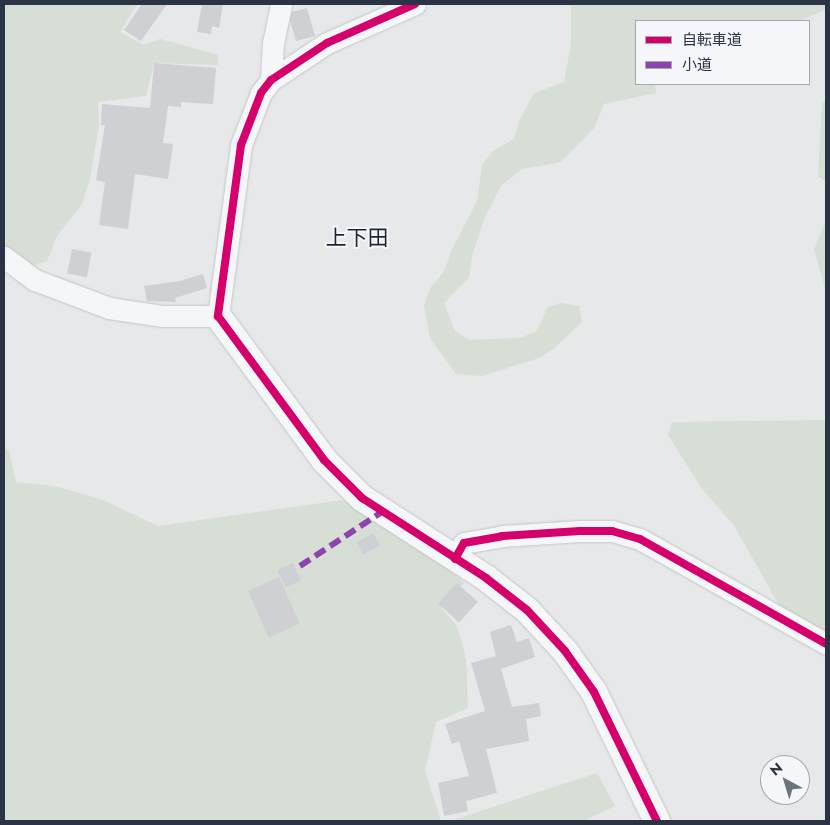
<!DOCTYPE html>
<html>
<head>
<meta charset="utf-8">
<style>
	body { margin:0 }
	#map { position:relative; width:830px; height:825px; overflow:hidden; background:#e6e8ea; font-family:Jost,"Noto Sans JP",sans-serif }
	div>[style] { position:absolute }
	[style*='--x'] { left:calc(var(--x)*1px); top:calc(var(--y)*1px); width:calc(var(--w)*1px); rotate:calc(var(--a)*1deg) }
	.green>* { inset:0; background:#d6ded6 }
	.building>* { inset:0; background:#ced0d3; transform-origin:0 0 }
	.roads { filter:drop-shadow(0 0 1px #c4c6c8) drop-shadow(0 0 1px #c4c6c8) }
	.minor>* { height:21px; margin:-10.5px; padding:0 10.5px; transform-origin:10.5px; border-radius:10.5px; background:#f5f6f7 }
	.tertiary>* { height:26px; margin:-13px; padding:0 13px; transform-origin:13px; border-radius:13px; background:#f5f6f7 }
	.quiet>* { height:6px; margin-top:-3px; transform-origin:0; background:repeating-linear-gradient(90deg,#8e44ad 0 12px,transparent 0 18px) }
	.cycleway>* { height:8px; margin:-4px; padding:0 4px; transform-origin:4px; border-radius:4px; background:#d6006c }
	span { translate:-50% -50%; white-space:nowrap; text-align:center; line-height:1.15; -webkit-text-stroke:4px #f4f6f9; paint-order:stroke }
	.neighbourhood-label { font-size:21px; color:#1d2536 }
	.frame { position:absolute; inset:0; border:5px solid #2b3445; pointer-events:none }
	.legend { position:absolute; left:635px; top:20px; width:175px; height:65px; box-sizing:border-box; background:#f4f6f9; border:1px solid #a4a8b1; margin:0; padding:6px 9px; list-style:none; font-size:15px; color:#2b3445 }
	.legend li { display:flex; align-items:center; gap:10px; height:25px }
	.legend b { width:25px; border:1px solid #a4a8b1 }
	.north { position:absolute; left:760px; top:755px; width:50px; height:50px; box-sizing:border-box; background:#f4f6f9; border:1px solid #a4a8b1; border-radius:50%; rotate:321deg; font-size:14px; font-weight:700; line-height:20px; text-align:center; color:#2b3445 }
	.north::after { content:''; display:block; margin:auto; width:18px; height:22px; background:#6c737f; clip-path:polygon(50% 0,100% 100%,50% 72%,0 100%) }
</style>
</head>
<body>
<div id="map">
	<div class="green">
		<div style="clip-path:polygon(4px 4px,137px 4px,120px 32px,144px 45px,160px 39px,218px 55px,218px 65px,154px 63px,146px 96px,98px 102px,99px 126px,90px 179px,82px 204px,57px 236px,47px 261px,27px 267px,4px 251px)"></div>
		<div style="clip-path:polygon(571px 4px,826px 4px,826px 9px,801px 21px,636px 21px,636px 84px,655px 84px,656px 93px,604px 104px,594px 128px,561px 162px,522px 169px,501px 186px,485px 217px,472px 256px,469px 278px,444px 303px,455px 331px,470px 340px,519px 338px,536px 332px,548px 307px,561px 303px,579px 306px,582px 322px,553px 349px,539px 358px,482px 376px,456px 374px,430px 338px,424px 305px,431px 287px,444px 272px,451px 252px,477px 201px,482px 165px,493px 151px,514px 139px,519px 121px,534px 93px,564px 82px,571px 44px)"></div>
		<div style="clip-path:polygon(826px 100px,826px 182px,818px 176px,822px 103px)"></div>
		<div style="clip-path:polygon(826px 221px,826px 292px,814px 249px)"></div>
		<div style="clip-path:polygon(826px 420px,826px 636px,783px 612px,733px 524px,702px 489px,668px 435px,672px 422px)"></div>
		<div style="clip-path:polygon(4px 446px,9px 451px,16px 482px,54px 486px,103px 500px,158px 526px,343px 500px,408px 541px,447px 568px,464px 583px,441px 608px,457px 626px,466px 658px,468px 708px,436px 722px,425px 771px,441px 821px,4px 821px)"></div>
		<div style="clip-path:polygon(597px 773px,615px 806px,584px 821px,450px 821px)"></div>
	</div>
	<div class="building">
		<div style="clip-path:polygon(142px 4px,167px 4px,141px 41px,124px 30px)"></div>
		<div style="clip-path:polygon(202px 4px,223px 4px,219px 28px,212px 26px,211px 34px,197px 32px)"></div>
		<div style="clip-path:polygon(307px 8px,315px 36px,296px 41px,290px 20px,292px 12px)"></div>
		<div style="clip-path:polygon(154px 63px,216px 68px,213px 104px,181px 102px,181px 107px,168px 106px,163px 143px,173px 144px,168px 179px,135px 174px,128px 229px,99px 225px,105px 182px,96px 180px,105px 125px,101px 125px,102px 104px,150px 108px)"></div>
		<div style="left:72px;top:249px;width:20px;height:25px;rotate:11deg"></div>
		<div style="clip-path:polygon(203px 274px,207px 288px,175px 298px,176px 302px,147px 301px,144px 286px,180px 281px)"></div>
		<div style="left:373px;top:533px;width:14px;height:19px;rotate:60deg"></div>
		<div style="left:293px;top:563px;width:19px;height:17px;rotate:65deg"></div>
		<div style="left:279px;top:577px;width:51px;height:34px;rotate:66deg"></div>
		<div style="left:457px;top:583px;width:28px;height:28px;rotate:42deg"></div>
		<div style="clip-path:polygon(511px 625px,517px 642px,529px 638px,535px 657px,501px 669px,512px 707px,539px 703px,541px 716px,526px 719px,529px 741px,486px 749px,497px 793px,466px 801px,468px 811px,444px 816px,438px 783px,469px 776px,459px 741px,452px 744px,445px 724px,485px 711px,471px 663px,496px 656px,490px 632px)"></div>
	</div>
	<div class="roads">
		<div class="minor">
			<div style="--x:271;--y:80;--w:37;--a:-87"></div>
			<div style="--x:273;--y:43;--w:40;--a:-78"></div>
			<div style="--x:4;--y:257;--w:39;--a:37"></div>
			<div style="--x:35;--y:280;--w:79;--a:20.7"></div>
			<div style="--x:109;--y:308;--w:55;--a:8.4"></div>
			<div style="--x:163;--y:316;--w:55;--a:0"></div>
			<div style="--x:218;--y:316;--w:173;--a:-82.3"></div>
			<div style="--x:241;--y:145;--w:56;--a:-69"></div>
			<div style="--x:261;--y:93;--w:16;--a:-52"></div>
			<div style="--x:271;--y:80;--w:67;--a:-33.5"></div>
			<div style="--x:327;--y:43;--w:96;--a:-23.9"></div>
			<div style="--x:455;--y:559;--w:18;--a:-61"></div>
			<div style="--x:464;--y:543;--w:39;--a:-10"></div>
			<div style="--x:502;--y:536;--w:78;--a:-3.7"></div>
			<div style="--x:580;--y:531;--w:32;--a:0"></div>
			<div style="--x:612;--y:531;--w:29;--a:16"></div>
			<div style="--x:640;--y:539;--w:214;--a:29.4"></div>
		</div>
		<div class="tertiary">
			<div style="--x:218;--y:316;--w:179;--a:53.6"></div>
			<div style="--x:324;--y:460;--w:54;--a:45"></div>
			<div style="--x:362;--y:498;--w:148;--a:32.8"></div>
			<div style="--x:486;--y:578;--w:52;--a:38"></div>
			<div style="--x:527;--y:610;--w:56;--a:47.2"></div>
			<div style="--x:565;--y:651;--w:50;--a:54.7"></div>
			<div style="--x:594;--y:692;--w:144;--a:64"></div>
		</div>
	</div>
	<div class="quiet">
		<div style="--x:300;--y:566;--w:98;--a:-33.4"></div>
	</div>
	<div class="cycleway">
		<div style="--x:415;--y:4;--w:96;--a:156.1"></div>
		<div style="--x:327;--y:43;--w:67;--a:146.5"></div>
		<div style="--x:271;--y:80;--w:16;--a:128"></div>
		<div style="--x:261;--y:93;--w:56;--a:111"></div>
		<div style="--x:241;--y:145;--w:173;--a:97.7"></div>
		<div style="--x:218;--y:316;--w:179;--a:53.6"></div>
		<div style="--x:324;--y:460;--w:54;--a:45"></div>
		<div style="--x:362;--y:498;--w:148;--a:32.8"></div>
		<div style="--x:486;--y:578;--w:52;--a:38"></div>
		<div style="--x:527;--y:610;--w:56;--a:47.2"></div>
		<div style="--x:565;--y:651;--w:50;--a:54.7"></div>
		<div style="--x:594;--y:692;--w:144;--a:64"></div>
		<div style="--x:455;--y:559;--w:18;--a:-61"></div>
		<div style="--x:464;--y:543;--w:39;--a:-10"></div>
		<div style="--x:502;--y:536;--w:78;--a:-3.7"></div>
		<div style="--x:580;--y:531;--w:32;--a:0"></div>
		<div style="--x:612;--y:531;--w:29;--a:16"></div>
		<div style="--x:640;--y:539;--w:214;--a:29.4"></div>
	</div>
	<div class="neighbourhood-label">
		<span style="left:357px;top:238px">上下田</span>
	</div>
	<div class="frame"></div>
	<ul class="legend">
	<li><b style="height:6px;background:#d6006c"></b>自転車道</li>
	<li><b style="height:6px;background:#8e44ad"></b>小道</li>
	</ul>
	<div class="north">N</div>
</div>
</body>
</html>
